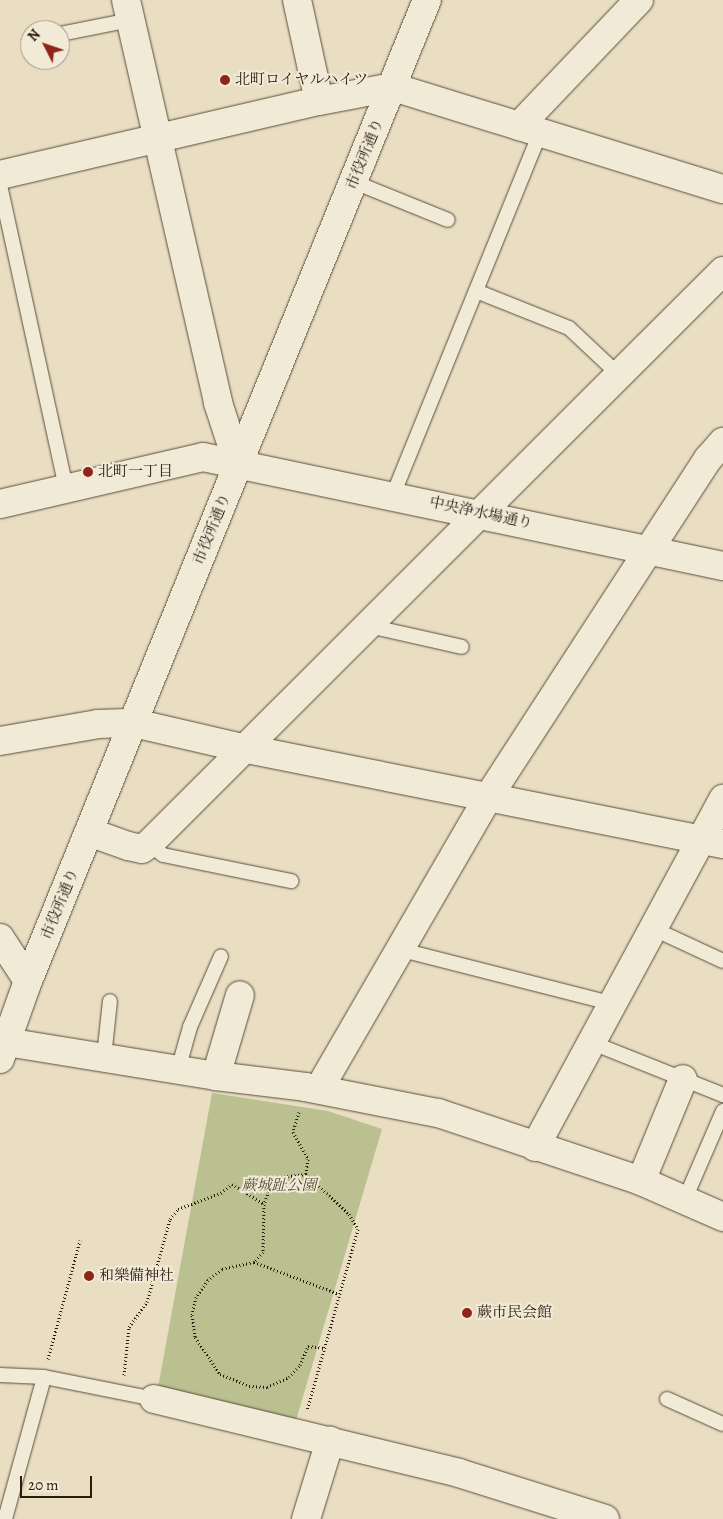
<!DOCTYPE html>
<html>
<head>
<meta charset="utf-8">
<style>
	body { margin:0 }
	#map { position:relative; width:723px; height:1519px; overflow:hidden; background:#e9dec2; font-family:Alegreya,"Noto Serif JP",serif }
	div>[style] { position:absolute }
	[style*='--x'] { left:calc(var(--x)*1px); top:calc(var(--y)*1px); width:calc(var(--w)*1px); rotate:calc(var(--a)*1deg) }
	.green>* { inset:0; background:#bac090 }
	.path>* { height:3px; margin-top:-1.5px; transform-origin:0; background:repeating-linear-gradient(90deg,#2a1b0f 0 1px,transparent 0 3.5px) }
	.roads { filter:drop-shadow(0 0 1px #5a4c3c) drop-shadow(0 0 1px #5a4c3c) }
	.lane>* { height:14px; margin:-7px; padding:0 7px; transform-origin:7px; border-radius:7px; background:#f1ead7 }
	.street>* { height:28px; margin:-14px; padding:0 14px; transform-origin:14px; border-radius:14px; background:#f1ead7 }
	.secondary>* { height:28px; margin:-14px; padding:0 14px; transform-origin:14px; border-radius:14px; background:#f1ead7 }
	.dots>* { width:14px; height:14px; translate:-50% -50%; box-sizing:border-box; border:2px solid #f1ead7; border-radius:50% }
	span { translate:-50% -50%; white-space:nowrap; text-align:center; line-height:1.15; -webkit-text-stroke:4px #f1ead7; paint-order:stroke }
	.poi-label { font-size:15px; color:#2a1b0f }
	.left { translate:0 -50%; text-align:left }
	.street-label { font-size:15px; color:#2a1b0f }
	.park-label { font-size:15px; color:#554d36; font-style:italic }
	.north { position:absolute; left:20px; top:20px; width:50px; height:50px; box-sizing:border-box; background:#f1ead7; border:1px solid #a19787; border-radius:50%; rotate:311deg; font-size:14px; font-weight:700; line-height:20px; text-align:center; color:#2a1b0f }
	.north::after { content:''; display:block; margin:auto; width:18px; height:22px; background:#8f2418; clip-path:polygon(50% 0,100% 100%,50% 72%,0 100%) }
	.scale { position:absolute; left:20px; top:1476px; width:72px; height:22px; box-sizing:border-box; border:2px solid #2a1b0f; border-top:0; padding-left:6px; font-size:15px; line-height:18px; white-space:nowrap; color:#2a1b0f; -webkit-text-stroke:4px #f1ead7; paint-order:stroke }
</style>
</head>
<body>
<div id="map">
	<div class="green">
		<div style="clip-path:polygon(212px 1093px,328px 1111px,382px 1129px,294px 1427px,157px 1393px)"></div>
	</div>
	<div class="path">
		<div style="--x:299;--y:1112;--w:21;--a:107"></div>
		<div style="--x:293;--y:1132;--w:31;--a:61"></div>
		<div style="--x:308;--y:1159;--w:15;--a:98"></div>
		<div style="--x:306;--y:1174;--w:59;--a:42.9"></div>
		<div style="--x:349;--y:1214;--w:17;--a:59"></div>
		<div style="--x:358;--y:1229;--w:188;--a:105.7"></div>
		<div style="--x:306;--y:1174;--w:23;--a:173"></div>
		<div style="--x:283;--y:1177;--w:17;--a:140"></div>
		<div style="--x:270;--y:1188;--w:17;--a:111"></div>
		<div style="--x:264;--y:1204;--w:48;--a:91.2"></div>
		<div style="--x:263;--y:1252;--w:13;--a:132"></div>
		<div style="--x:254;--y:1262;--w:33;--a:168"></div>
		<div style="--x:222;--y:1269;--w:18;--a:142"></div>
		<div style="--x:208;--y:1280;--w:21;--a:125"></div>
		<div style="--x:196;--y:1297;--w:18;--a:103"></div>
		<div style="--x:192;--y:1315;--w:22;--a:82"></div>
		<div style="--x:195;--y:1337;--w:45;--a:56"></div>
		<div style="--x:220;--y:1374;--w:31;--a:22"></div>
		<div style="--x:249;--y:1386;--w:18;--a:3"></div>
		<div style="--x:267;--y:1387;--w:24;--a:-24"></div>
		<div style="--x:289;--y:1377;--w:16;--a:-47"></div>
		<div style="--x:300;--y:1365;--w:21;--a:-67"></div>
		<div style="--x:308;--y:1346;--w:17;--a:7"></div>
		<div style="--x:254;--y:1262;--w:91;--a:20.6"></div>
		<div style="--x:48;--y:1359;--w:123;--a:-74.9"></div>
		<div style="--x:124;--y:1375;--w:48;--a:-84.1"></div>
		<div style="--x:129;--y:1327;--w:31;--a:-54"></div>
		<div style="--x:147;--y:1302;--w:86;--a:-74.5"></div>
		<div style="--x:170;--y:1219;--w:13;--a:-51"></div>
		<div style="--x:178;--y:1209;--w:46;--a:-20.4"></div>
		<div style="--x:221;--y:1193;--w:14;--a:-39"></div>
		<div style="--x:232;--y:1184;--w:38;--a:32"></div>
	</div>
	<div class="roads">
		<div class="lane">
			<div style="--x:60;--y:34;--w:72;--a:-11.2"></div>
			<div style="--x:354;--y:182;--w:101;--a:22"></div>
			<div style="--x:0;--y:185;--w:310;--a:77.7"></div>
			<div style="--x:476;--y:291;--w:100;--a:21.7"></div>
			<div style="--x:569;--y:328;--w:69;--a:43.2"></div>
			<div style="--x:393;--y:495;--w:391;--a:-67.9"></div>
			<div style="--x:369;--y:626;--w:95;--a:12.7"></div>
			<div style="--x:149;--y:844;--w:18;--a:38"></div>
			<div style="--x:163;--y:855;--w:131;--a:11.5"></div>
			<div style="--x:652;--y:928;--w:78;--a:24.9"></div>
			<div style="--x:398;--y:949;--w:219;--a:14.3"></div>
			<div style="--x:590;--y:1042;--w:143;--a:21.7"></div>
			<div style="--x:104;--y:1057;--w:56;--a:-83.9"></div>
			<div style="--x:178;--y:1070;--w:45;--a:-74.4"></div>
			<div style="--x:190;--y:1027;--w:77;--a:-66.4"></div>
			<div style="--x:685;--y:1199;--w:96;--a:-66.6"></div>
			<div style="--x:0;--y:1375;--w:44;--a:2.6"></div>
			<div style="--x:44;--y:1377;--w:112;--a:11.3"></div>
			<div style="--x:667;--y:1399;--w:61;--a:24.1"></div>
			<div style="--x:5;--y:1519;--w:147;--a:-74.6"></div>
		</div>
		<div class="street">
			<div style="--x:126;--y:0;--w:413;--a:77.1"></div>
			<div style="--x:218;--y:403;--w:64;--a:71.8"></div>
			<div style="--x:297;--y:0;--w:103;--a:77.7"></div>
			<div style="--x:519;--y:126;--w:174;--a:-46.4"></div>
			<div style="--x:0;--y:175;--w:327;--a:-13.1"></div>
			<div style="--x:319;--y:101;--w:75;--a:-10.7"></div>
			<div style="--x:393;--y:87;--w:345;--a:17.2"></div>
			<div style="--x:0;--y:741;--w:99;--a:-9.8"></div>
			<div style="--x:98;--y:724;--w:36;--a:-2"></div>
			<div style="--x:134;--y:723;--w:116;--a:13"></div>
			<div style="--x:247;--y:749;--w:485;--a:11.3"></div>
			<div style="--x:89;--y:832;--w:41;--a:19.7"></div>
			<div style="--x:128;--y:846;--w:14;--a:12"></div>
			<div style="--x:142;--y:849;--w:9;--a:-36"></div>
			<div style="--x:149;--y:844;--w:811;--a:-44.95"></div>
			<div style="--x:0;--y:938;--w:51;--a:56.9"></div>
			<div style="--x:0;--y:1041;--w:219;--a:9.2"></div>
			<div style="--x:216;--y:1076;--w:90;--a:7"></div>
			<div style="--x:305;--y:1087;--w:136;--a:11.1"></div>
			<div style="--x:438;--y:1113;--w:214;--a:18.5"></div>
			<div style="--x:641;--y:1181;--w:90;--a:23.7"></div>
			<div style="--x:216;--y:1076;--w:84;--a:-73.5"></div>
			<div style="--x:319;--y:1089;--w:339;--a:-59.9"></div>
			<div style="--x:489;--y:796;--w:402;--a:-57"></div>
			<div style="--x:708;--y:459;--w:23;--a:-49"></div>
			<div style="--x:535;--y:1147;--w:396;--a:-61.6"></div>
			<div style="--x:641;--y:1181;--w:110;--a:-67.6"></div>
			<div style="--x:154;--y:1399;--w:314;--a:13.6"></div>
			<div style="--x:459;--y:1473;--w:153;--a:17.5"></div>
			<div style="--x:306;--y:1519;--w:82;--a:-72.9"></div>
		</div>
		<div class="secondary">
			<div style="--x:0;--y:504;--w:208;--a:-13"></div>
			<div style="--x:203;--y:457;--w:531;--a:11.84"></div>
			<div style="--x:0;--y:1059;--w:83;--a:-70.3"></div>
			<div style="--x:28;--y:981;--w:1059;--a:-67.87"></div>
		</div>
	</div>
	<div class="dots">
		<div style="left:225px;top:80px;background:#8f2418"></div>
		<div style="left:88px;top:472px;background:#8f2418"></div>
		<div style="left:89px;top:1276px;background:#8f2418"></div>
		<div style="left:467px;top:1313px;background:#8f2418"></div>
	</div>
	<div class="poi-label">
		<span class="left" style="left:235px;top:80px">北町ロイヤルハイツ</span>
		<span class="left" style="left:98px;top:472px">北町一丁目</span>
		<span class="left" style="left:99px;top:1276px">和樂備神社</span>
		<span class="left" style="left:477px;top:1313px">蕨市民会館</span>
	</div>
	<div class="street-label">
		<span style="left:365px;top:154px;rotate:-68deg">市役所通り</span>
		<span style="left:481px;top:513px;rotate:12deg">中央浄水場通り</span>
		<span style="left:212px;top:529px;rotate:-68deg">市役所通り</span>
		<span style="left:60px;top:904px;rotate:-68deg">市役所通り</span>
	</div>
	<div class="park-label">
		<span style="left:279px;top:1186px">蕨城趾公園</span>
	</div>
	<div class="north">N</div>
	<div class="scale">20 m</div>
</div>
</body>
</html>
